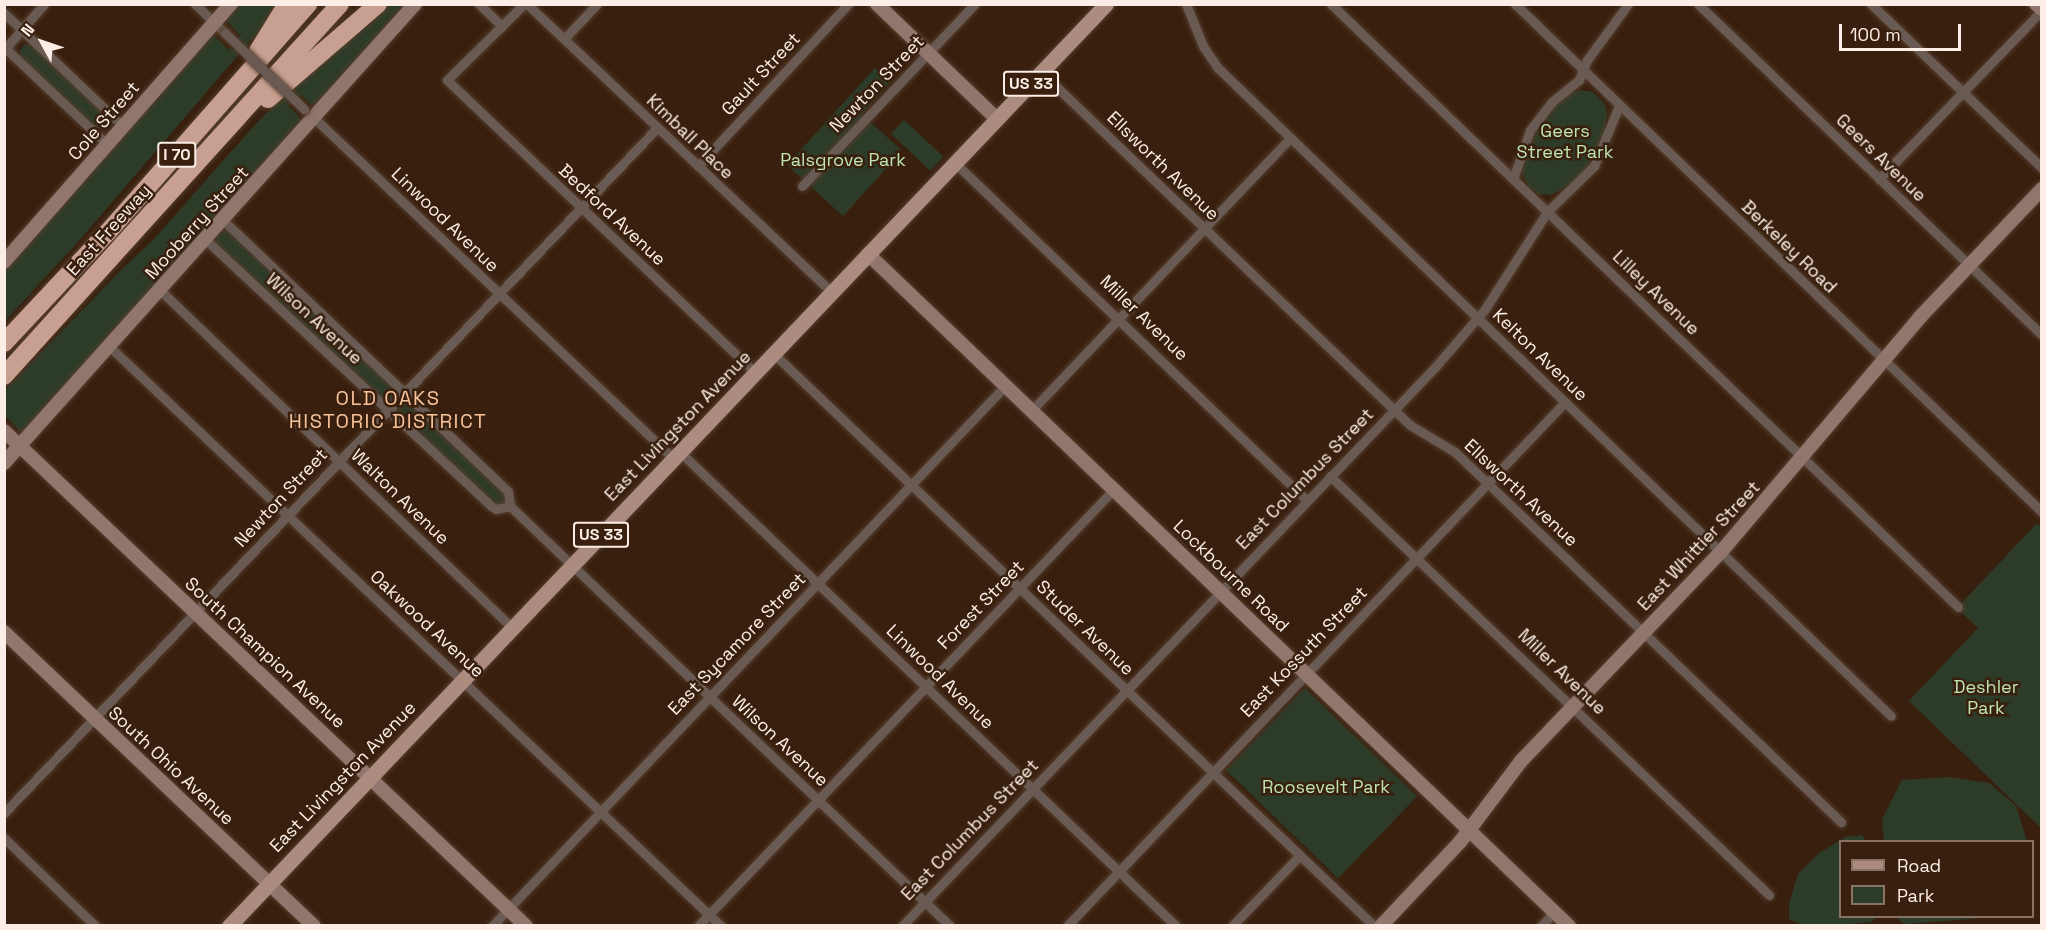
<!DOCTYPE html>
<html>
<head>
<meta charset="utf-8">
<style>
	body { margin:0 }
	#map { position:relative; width:2046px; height:930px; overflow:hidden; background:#39200e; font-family:"Space Grotesk",sans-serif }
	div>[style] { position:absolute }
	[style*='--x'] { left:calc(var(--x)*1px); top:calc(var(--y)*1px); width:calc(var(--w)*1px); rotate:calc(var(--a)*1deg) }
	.green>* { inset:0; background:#2d3c28; transform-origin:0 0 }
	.roads { filter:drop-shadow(0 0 2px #543d2c) drop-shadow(0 0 2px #543d2c) }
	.street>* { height:9px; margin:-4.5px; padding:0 4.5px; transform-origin:4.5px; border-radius:4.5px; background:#6a5a54 }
	.secondary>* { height:14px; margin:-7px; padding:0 7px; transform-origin:7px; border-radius:7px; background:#90766d }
	.primary>* { height:15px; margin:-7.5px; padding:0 7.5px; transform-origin:7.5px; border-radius:7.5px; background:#ad8c80 }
	.highway>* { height:18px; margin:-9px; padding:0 9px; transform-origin:9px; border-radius:9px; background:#c7a091 }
	.bridges { filter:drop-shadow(0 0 2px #543d2c) drop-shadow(0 0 2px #543d2c) }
	.street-bridge>* { height:9px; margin:-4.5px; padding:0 4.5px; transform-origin:4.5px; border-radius:4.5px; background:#6a5a54 }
	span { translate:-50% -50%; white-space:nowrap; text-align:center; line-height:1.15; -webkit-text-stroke:5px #39200e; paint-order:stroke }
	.shield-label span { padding:2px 4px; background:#39200e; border:2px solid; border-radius:4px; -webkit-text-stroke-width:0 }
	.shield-label { font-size:16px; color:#fceee6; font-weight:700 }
	.street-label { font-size:18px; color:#fceee6 }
	.park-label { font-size:18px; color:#bee5b1 }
	.neighbourhood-label { font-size:20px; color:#f7c39b; letter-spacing:1.5px }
	.frame { position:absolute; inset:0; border:6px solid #fceee6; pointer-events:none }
	.legend { position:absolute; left:1839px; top:840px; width:195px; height:78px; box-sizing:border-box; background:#39200e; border:2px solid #877264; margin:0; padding:8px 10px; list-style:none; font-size:18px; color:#fceee6 }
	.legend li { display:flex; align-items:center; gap:12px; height:30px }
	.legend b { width:30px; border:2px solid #877264 }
	.north { position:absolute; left:12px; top:12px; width:60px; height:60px; -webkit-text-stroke:4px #39200e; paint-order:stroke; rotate:310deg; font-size:16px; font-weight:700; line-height:24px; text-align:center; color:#fceee6 }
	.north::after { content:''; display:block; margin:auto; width:21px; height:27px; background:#fceee6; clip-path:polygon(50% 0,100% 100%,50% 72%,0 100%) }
	.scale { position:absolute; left:1839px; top:24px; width:122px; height:27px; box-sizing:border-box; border:3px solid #fceee6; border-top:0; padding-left:8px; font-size:18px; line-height:21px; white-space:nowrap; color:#fceee6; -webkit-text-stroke:4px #39200e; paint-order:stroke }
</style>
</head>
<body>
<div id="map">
	<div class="green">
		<div style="clip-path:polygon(237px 5px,281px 5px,79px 241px,5px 321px,5px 268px,211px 35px,217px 38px,229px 50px,240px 36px,225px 19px)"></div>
		<div style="clip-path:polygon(388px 5px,406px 5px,317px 105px,311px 105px,301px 95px,288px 105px,300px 118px,301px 123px,25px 433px,21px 432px,5px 416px,4px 391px,121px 270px,154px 239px,252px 128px,296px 83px)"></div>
		<div style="clip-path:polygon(25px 44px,33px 45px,109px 118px,106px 126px,95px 129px,20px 57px,20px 50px)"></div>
		<div style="clip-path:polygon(875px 68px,890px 82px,862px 114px,902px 151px,843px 216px,787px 165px)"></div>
		<div style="clip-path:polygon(1580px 90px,1593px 92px,1605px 104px,1607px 113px,1604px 134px,1589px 167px,1572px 183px,1551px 195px,1538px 194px,1529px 187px,1522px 174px,1528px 141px,1542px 116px,1565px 96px)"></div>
		<div style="left:904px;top:120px;width:54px;height:19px;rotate:43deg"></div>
		<div style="clip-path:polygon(224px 223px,508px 493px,510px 500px,496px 509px,209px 240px)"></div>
		<div style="clip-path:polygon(2037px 523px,2042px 528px,2041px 828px,1909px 701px,1978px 628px,1957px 608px)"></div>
		<div style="left:1305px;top:688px;width:156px;height:114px;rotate:44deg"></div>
		<div style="clip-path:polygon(1948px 777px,1989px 783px,2016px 806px,2027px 841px,1884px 841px,1882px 819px,1902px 780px)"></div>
		<div style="clip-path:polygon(1862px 835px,1866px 841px,1840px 842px,1840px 916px,1877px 917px,1871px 922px,1827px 926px,1802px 925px,1789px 919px,1789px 904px,1798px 874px,1819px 853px,1846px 837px)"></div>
		<div style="clip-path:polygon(1896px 917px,1997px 917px,1904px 924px)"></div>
	</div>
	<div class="roads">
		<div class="street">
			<div style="--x:195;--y:4;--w:42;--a:44"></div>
			<div style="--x:479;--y:4;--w:32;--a:44"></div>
			<div style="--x:524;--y:4;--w:108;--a:135.4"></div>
			<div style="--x:447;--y:80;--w:426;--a:43.5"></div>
			<div style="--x:527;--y:4;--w:419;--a:43.4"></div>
			<div style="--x:1186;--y:4;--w:45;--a:68"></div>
			<div style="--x:1203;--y:46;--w:27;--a:56"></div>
			<div style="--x:1218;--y:68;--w:934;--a:43.92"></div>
			<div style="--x:1331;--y:4;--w:870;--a:43.88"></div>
			<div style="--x:1515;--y:4;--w:732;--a:43.95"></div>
			<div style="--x:1698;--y:4;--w:477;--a:43.9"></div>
			<div style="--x:1871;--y:4;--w:237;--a:43.8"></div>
			<div style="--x:4;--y:13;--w:164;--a:43.5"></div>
			<div style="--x:564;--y:39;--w:48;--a:-46.7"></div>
			<div style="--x:4;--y:47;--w:141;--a:43.3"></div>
			<div style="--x:4;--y:50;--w:61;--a:-49"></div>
			<div style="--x:1041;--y:72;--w:511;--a:43.73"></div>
			<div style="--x:1410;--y:425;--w:52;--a:31"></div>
			<div style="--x:1455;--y:452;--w:535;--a:43.79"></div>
			<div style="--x:311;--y:115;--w:500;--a:43.46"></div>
			<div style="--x:955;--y:163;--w:487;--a:43.8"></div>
			<div style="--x:698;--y:166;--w:221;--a:-47.2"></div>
			<div style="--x:1513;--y:179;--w:52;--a:-70.9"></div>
			<div style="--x:1530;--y:130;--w:37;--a:-52"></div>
			<div style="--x:1553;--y:101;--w:33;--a:-39"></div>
			<div style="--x:1579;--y:80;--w:22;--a:-68"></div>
			<div style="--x:1587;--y:60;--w:69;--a:-53.8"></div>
			<div style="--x:1879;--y:179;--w:235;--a:-46"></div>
			<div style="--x:802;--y:186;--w:251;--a:-46.5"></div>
			<div style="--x:223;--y:220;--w:393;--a:43.6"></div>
			<div style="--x:508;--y:491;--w:15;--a:82"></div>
			<div style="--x:206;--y:240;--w:390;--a:43"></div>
			<div style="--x:491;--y:506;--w:6;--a:31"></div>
			<div style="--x:496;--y:509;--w:14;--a:-12"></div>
			<div style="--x:161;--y:291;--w:487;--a:43.8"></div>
			<div style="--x:110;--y:347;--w:842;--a:43.46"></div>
			<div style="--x:774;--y:354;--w:829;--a:43.63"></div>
			<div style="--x:1032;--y:410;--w:375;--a:-46.5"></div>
			<div style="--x:680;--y:452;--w:686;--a:43.7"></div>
			<div style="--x:1330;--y:476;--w:607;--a:43.66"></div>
			<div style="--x:510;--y:506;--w:608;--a:43.67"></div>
			<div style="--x:4;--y:813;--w:946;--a:-46.37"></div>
			<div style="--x:4;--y:838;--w:127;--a:44"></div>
			<div style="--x:492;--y:926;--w:746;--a:-46.47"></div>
			<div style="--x:698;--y:926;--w:603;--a:-46.41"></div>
			<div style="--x:902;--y:926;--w:774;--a:-46.36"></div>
			<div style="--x:1436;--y:366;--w:75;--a:-49.3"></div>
			<div style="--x:1485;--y:309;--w:115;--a:-57.4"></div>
			<div style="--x:1547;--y:212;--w:66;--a:-44.4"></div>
			<div style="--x:1594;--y:166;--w:65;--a:-67.4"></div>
			<div style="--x:1067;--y:926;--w:723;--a:-46.46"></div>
			<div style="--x:1232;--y:926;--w:98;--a:-46.2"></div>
			<div style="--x:1541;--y:926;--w:19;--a:-47"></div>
		</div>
		<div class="secondary">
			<div style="--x:877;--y:4;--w:166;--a:43.8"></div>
			<div style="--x:2036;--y:4;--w:8;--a:40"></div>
			<div style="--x:868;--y:254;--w:971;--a:43.79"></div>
			<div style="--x:4;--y:262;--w:344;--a:-48.7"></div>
			<div style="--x:4;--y:431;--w:719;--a:43.48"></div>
			<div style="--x:4;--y:463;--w:616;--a:-48.16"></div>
			<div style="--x:4;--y:632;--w:427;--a:43.5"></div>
			<div style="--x:1381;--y:926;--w:115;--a:-46.8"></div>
			<div style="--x:1460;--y:842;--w:101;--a:-53"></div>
			<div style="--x:1521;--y:761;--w:289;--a:-46.3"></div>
			<div style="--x:1721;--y:552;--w:308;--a:-49.7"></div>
			<div style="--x:1920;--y:317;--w:177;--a:-46.4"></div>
		</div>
		<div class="primary">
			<div style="--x:229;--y:926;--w:1272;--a:-46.43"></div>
		</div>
		<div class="highway">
			<div style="--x:258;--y:51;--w:55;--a:-58.3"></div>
			<div style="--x:268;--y:99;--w:145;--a:-40.8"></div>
			<div style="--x:4;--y:343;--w:152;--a:-46.9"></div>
			<div style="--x:108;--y:232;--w:303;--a:-48.7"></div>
			<div style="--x:4;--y:376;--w:501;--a:-47.91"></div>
		</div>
	</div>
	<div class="bridges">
		<div class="street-bridge">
			<div style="--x:225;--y:33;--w:110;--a:43.9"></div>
		</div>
	</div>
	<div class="shield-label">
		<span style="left:1031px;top:84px">US 33</span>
		<span style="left:177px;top:155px">I 70</span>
		<span style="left:601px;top:535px">US 33</span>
	</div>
	<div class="street-label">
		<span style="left:761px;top:74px;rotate:-47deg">Gault Street</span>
		<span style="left:877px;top:84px;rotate:-46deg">Newton Street</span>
		<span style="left:104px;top:121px;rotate:-49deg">Cole Street</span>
		<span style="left:690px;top:137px;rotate:44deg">Kimball Place</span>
		<span style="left:1881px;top:158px;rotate:44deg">Geers Avenue</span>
		<span style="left:1163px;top:166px;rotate:44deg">Ellsworth Avenue</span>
		<span style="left:612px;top:215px;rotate:43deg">Bedford Avenue</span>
		<span style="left:445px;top:220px;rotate:44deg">Linwood Avenue</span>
		<span style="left:197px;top:223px;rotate:-48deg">Mooberry Street</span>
		<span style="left:109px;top:230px;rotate:-48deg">East Freeway</span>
		<span style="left:1789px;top:247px;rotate:44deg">Berkeley Road</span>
		<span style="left:1656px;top:293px;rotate:44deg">Lilley Avenue</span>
		<span style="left:1144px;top:318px;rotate:44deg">Miller Avenue</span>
		<span style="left:314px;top:319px;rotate:43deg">Wilson Avenue</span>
		<span style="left:1540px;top:355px;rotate:44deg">Kelton Avenue</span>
		<span style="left:678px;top:426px;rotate:-46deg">East Livingston Avenue</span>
		<span style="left:1305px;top:479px;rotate:-46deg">East Columbus Street</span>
		<span style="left:1521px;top:493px;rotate:43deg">Ellsworth Avenue</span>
		<span style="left:400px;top:497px;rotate:44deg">Walton Avenue</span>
		<span style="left:281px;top:498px;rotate:-47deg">Newton Street</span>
		<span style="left:1699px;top:546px;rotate:-47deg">East Whittier Street</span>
		<span style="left:1231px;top:576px;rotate:44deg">Lockbourne Road</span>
		<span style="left:981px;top:605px;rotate:-46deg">Forest Street</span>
		<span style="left:427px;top:624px;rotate:43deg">Oakwood Avenue</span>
		<span style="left:1085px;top:628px;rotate:44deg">Studer Avenue</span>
		<span style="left:737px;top:644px;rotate:-46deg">East Sycamore Street</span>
		<span style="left:1304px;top:652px;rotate:-46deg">East Kossuth Street</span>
		<span style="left:265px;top:653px;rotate:43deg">South Champion Avenue</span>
		<span style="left:1562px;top:672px;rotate:44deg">Miller Avenue</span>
		<span style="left:940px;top:677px;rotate:44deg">Linwood Avenue</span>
		<span style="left:780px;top:741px;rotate:43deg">Wilson Avenue</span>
		<span style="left:171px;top:766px;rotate:43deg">South Ohio Avenue</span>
		<span style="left:343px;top:777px;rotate:-46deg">East Livingston Avenue</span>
		<span style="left:970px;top:830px;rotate:-46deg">East Columbus Street</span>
	</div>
	<div class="park-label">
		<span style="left:1565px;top:142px">Geers<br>Street Park</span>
		<span style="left:843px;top:160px">Palsgrove Park</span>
		<span style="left:1986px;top:698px">Deshler<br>Park</span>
		<span style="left:1326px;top:787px">Roosevelt Park</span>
	</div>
	<div class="neighbourhood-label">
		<span style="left:388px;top:410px">OLD OAKS<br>HISTORIC DISTRICT</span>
	</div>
	<div class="frame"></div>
	<ul class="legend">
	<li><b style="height:8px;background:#ad8c80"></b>Road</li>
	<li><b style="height:16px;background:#2d3c28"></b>Park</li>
	</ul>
	<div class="north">N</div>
	<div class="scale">100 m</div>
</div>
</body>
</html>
